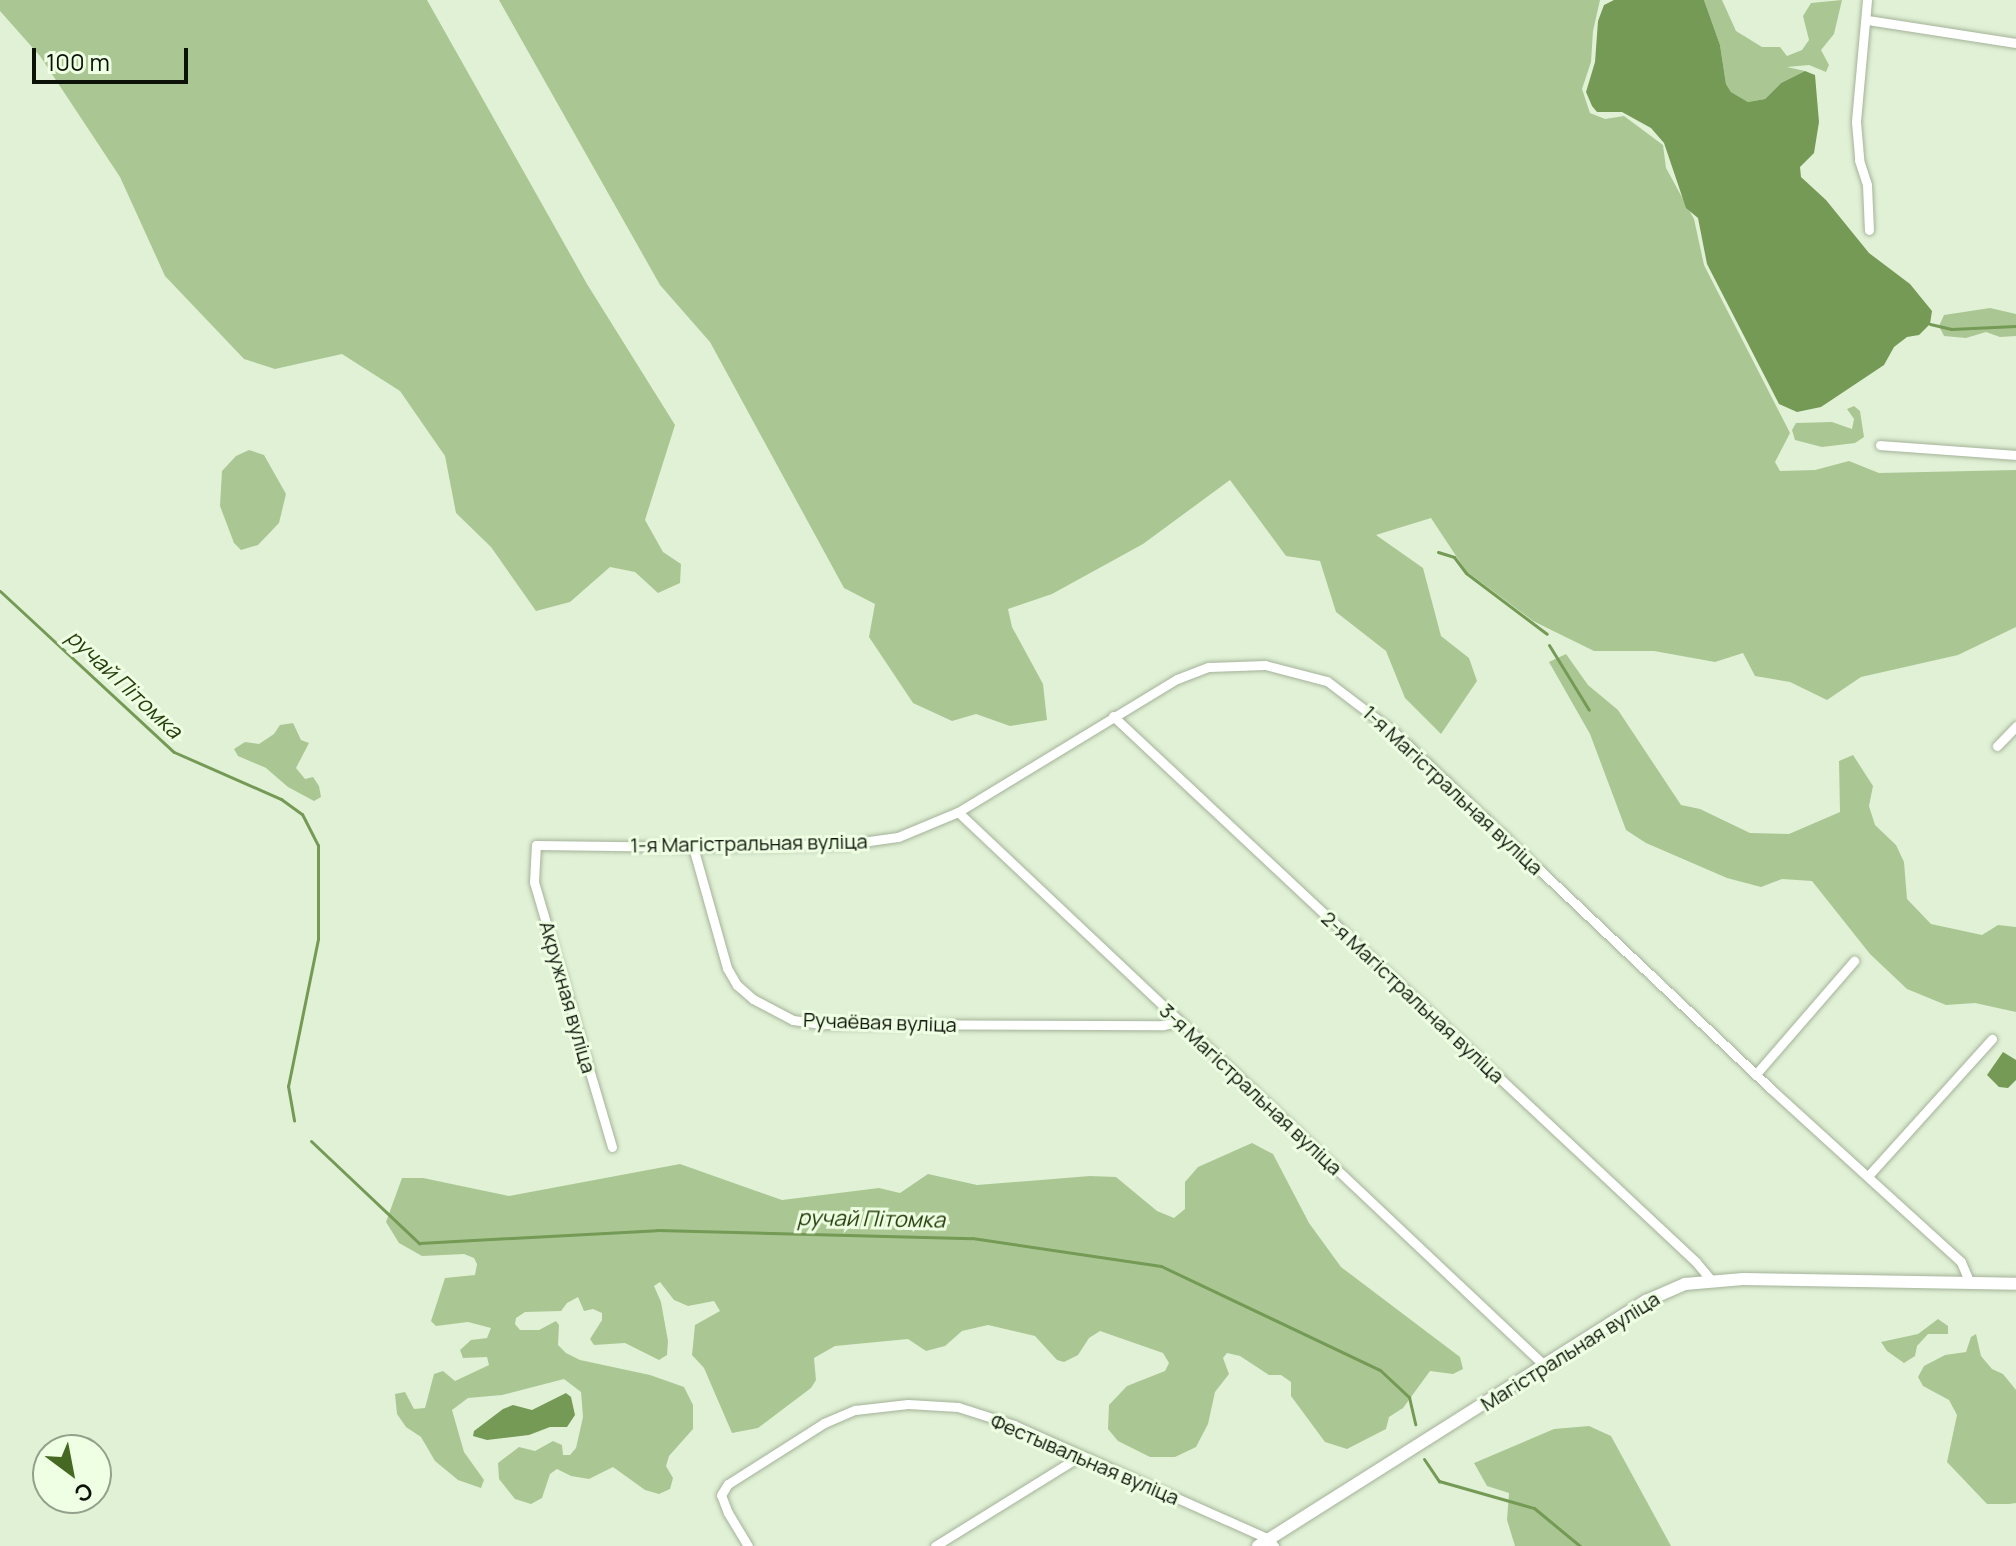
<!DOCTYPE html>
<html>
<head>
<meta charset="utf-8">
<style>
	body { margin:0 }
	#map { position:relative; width:2016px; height:1546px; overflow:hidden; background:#e1f1d6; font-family:Manrope,sans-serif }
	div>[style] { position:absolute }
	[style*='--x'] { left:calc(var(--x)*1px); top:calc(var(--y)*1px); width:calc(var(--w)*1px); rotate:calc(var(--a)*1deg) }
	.green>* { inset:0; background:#aac793 }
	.water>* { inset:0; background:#749a55 }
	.stream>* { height:3px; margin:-1.5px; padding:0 1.5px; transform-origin:1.5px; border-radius:1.5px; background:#749a55 }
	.roads { filter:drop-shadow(0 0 2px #a4b399) drop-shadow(0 0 2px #a4b399) }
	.minor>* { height:9px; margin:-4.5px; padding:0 4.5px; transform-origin:4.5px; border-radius:4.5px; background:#fff }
	.tertiary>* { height:12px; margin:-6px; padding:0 6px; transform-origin:6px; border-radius:6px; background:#fff }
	span { translate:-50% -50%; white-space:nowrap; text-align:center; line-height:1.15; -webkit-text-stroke:6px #eeffe3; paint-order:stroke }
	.street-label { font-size:20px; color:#0d1209 }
	.water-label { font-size:22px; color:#263f0c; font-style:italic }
	.north { position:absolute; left:32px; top:1434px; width:80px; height:80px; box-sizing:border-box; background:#eeffe3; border:2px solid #94a08c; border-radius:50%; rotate:148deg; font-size:22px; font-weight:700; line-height:32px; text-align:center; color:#0d1209 }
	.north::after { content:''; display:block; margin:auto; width:28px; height:36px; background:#456922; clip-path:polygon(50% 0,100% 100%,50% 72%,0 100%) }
	.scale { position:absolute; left:32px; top:48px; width:156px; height:36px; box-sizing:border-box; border:4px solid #0d1209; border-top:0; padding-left:10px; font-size:24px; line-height:28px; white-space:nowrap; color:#0d1209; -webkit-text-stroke:6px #eeffe3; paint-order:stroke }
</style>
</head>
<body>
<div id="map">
	<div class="green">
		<div style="clip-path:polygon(0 0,427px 0,587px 284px,675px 425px,645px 520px,663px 552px,681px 564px,680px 583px,658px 593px,635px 572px,610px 567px,570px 602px,536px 611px,491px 547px,456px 513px,445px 456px,400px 391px,342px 354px,275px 369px,244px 359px,165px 276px,120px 177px,40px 56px,0 11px)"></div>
		<div style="clip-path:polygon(499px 0,1600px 0,1593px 31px,1591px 62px,1582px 89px,1590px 113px,1605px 119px,1624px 116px,1663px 145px,1666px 168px,1694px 219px,1704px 265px,1790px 433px,1775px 462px,1780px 471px,1815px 470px,1849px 461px,1879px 473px,2016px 470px,2016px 627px,1958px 655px,1861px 677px,1827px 700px,1790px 682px,1755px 676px,1743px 653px,1715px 662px,1654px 651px,1594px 651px,1533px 621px,1466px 571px,1431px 518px,1376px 535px,1423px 568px,1441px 636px,1469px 658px,1477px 681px,1441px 734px,1405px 698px,1386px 651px,1336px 612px,1320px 561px,1286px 556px,1230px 480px,1143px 544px,1052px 594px,1008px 609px,1012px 627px,1043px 684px,1047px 720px,1010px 726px,976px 714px,952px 721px,913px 703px,869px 637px,875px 604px,844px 588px,710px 342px,660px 285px)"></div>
		<div style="clip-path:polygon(1704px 0,1722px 0,1736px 31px,1762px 47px,1780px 47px,1787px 56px,1802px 50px,1809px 40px,1803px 16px,1811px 3px,1842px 0,1834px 34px,1821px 50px,1829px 65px,1826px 72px,1809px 65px,1787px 67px,1805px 71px,1781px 83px,1765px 99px,1748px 102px,1731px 92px,1726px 84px,1720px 45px)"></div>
		<div style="clip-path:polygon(1990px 308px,2016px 314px,2016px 336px,2000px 337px,1986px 332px,1966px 338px,1944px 336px,1939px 326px,1944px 315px)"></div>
		<div style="clip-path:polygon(1854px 406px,1860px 411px,1864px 437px,1855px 443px,1822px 447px,1795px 440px,1792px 430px,1796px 423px,1832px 422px,1852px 429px,1854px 419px,1847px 409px)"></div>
		<div style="clip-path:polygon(249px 450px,264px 455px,286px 494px,279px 523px,258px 545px,241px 550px,234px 543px,220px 506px,222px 471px,236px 456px)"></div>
		<div style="clip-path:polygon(1566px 654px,1588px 685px,1618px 710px,1681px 805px,1700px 809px,1750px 833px,1789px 834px,1840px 812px,1839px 761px,1853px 755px,1873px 786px,1869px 806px,1875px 825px,1896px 845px,1904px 862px,1907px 899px,1931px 924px,1982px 935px,1998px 925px,2016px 927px,2016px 1012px,1975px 1003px,1946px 1005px,1907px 989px,1870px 954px,1812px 881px,1782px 879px,1761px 887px,1727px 878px,1646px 843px,1626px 830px,1590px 734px,1549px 662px)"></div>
		<div style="clip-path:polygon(293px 723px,301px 740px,309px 743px,296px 768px,305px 779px,313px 777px,319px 786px,321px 797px,314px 801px,288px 787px,266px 768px,238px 756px,234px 749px,245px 742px,259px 744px,274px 734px,280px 725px)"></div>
		<div style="clip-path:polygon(1252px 1143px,1273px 1154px,1309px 1223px,1341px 1267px,1460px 1357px,1463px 1369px,1453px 1374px,1430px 1371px,1403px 1408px,1389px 1417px,1386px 1429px,1347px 1449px,1325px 1442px,1291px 1396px,1291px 1382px,1281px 1375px,1269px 1375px,1240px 1356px,1227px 1353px,1223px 1358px,1229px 1374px,1215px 1392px,1208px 1424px,1196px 1447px,1175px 1457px,1150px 1457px,1118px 1441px,1108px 1429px,1109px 1405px,1127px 1386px,1165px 1371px,1169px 1363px,1163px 1353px,1100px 1331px,1089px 1338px,1078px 1355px,1064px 1362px,1057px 1360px,1035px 1336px,988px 1325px,962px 1331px,945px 1346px,926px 1351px,908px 1339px,835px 1346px,814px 1358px,816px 1380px,811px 1388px,758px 1428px,732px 1433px,704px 1368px,692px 1355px,695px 1325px,720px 1311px,714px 1301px,688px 1306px,674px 1300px,660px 1282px,654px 1286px,661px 1302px,668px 1341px,667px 1355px,659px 1360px,625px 1343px,594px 1345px,590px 1339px,602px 1320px,602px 1313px,593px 1309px,584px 1311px,578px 1297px,567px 1303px,561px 1311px,525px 1312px,516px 1318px,515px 1324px,520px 1330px,539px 1330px,556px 1321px,559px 1325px,558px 1345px,566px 1353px,580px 1360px,650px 1375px,684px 1387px,693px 1405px,693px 1429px,669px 1456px,666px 1466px,673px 1478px,670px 1489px,659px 1494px,645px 1490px,613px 1467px,589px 1479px,571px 1476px,557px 1469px,550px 1474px,542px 1498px,531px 1504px,515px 1499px,499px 1479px,498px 1463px,519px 1447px,535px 1451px,553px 1441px,562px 1445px,563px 1455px,570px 1455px,576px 1448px,583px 1417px,581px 1392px,564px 1379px,502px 1395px,468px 1398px,452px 1410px,464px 1452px,484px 1480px,481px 1488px,458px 1480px,435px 1461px,421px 1437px,406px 1427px,397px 1414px,395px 1394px,405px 1392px,414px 1409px,425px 1408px,434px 1374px,443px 1371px,455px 1381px,489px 1365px,487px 1357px,463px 1358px,460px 1350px,471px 1340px,487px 1338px,491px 1328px,468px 1322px,436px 1326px,431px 1321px,445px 1278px,475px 1275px,477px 1264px,474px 1258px,464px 1254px,422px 1256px,399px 1243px,386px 1222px,402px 1178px,423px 1178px,509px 1196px,680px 1164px,782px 1200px,879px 1188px,900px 1193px,928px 1174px,977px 1185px,1090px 1176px,1116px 1177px,1157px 1211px,1174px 1218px,1185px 1209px,1185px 1182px,1198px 1167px)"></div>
		<div style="clip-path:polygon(1938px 1319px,1948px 1326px,1948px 1334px,1928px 1334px,1917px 1346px,1915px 1356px,1904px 1363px,1887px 1351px,1881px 1342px,1918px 1334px)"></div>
		<div style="clip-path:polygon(1976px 1334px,1981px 1356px,1992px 1369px,2003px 1374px,2016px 1390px,2016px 1503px,2009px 1504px,1987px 1504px,1947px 1462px,1957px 1415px,1949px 1400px,1923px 1386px,1918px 1377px,1924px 1366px,1945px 1355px,1966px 1352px,1971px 1337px)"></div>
		<div style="clip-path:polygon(1589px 1426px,1611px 1436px,1671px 1546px,1515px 1546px,1507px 1520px,1509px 1493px,1487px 1486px,1474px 1463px,1554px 1429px)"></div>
	</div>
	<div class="water">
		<div style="clip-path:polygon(1614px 0,1704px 0,1720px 45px,1726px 84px,1731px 92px,1748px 102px,1765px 99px,1781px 83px,1805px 71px,1815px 75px,1819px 122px,1814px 153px,1800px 167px,1801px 177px,1826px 200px,1869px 253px,1910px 284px,1932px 311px,1930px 324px,1919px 335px,1907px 337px,1894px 347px,1884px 365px,1821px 407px,1797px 412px,1779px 404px,1707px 264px,1698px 218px,1686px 208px,1664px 143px,1651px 128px,1622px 112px,1597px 112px,1592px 106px,1586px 92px,1595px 62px,1598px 21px,1604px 5px)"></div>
		<div style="clip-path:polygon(2003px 1052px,2016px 1060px,2016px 1080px,2008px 1088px,1999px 1087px,1987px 1075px)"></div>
		<div style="clip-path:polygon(566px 1393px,571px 1397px,575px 1415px,567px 1427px,550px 1427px,529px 1435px,487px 1440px,473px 1436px,474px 1431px,503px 1409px,513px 1405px,532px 1410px)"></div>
	</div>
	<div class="stream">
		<div style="--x:1930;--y:324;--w:22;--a:13"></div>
		<div style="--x:1951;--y:329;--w:65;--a:-2.6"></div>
		<div style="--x:1438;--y:552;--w:17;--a:17"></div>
		<div style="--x:1454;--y:557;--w:20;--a:53"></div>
		<div style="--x:1466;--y:573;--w:101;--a:37"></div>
		<div style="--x:0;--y:591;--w:237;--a:42.8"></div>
		<div style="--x:174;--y:752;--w:117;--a:23.7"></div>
		<div style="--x:281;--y:799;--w:26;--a:36"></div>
		<div style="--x:302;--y:814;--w:35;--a:63"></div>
		<div style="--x:318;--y:845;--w:94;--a:90"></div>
		<div style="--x:318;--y:939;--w:150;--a:101.5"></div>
		<div style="--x:288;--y:1086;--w:35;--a:80"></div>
		<div style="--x:1549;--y:645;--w:76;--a:58.4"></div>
		<div style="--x:311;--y:1141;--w:149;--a:43.4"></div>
		<div style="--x:419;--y:1243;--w:238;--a:-3.1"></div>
		<div style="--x:657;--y:1230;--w:315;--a:1.5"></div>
		<div style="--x:972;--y:1238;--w:191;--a:8.4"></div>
		<div style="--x:1161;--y:1266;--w:242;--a:25.4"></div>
		<div style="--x:1380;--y:1370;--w:40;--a:43"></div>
		<div style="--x:1409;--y:1397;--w:28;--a:77"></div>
		<div style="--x:1424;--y:1459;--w:27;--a:56"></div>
		<div style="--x:1439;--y:1481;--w:99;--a:15.9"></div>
		<div style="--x:1534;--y:1508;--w:60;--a:39.6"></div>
	</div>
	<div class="roads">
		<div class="minor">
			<div style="--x:1867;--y:0;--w:122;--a:95.2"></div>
			<div style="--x:1856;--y:122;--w:38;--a:85"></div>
			<div style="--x:1859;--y:160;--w:26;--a:72"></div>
			<div style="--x:1867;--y:185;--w:45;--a:87.5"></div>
			<div style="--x:1867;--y:20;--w:151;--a:8.8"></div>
			<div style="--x:1880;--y:445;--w:136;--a:4.2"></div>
			<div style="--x:1113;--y:716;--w:799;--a:43.12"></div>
			<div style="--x:1696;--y:1262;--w:23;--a:50"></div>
			<div style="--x:1997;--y:746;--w:28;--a:-46"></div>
			<div style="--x:958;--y:812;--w:807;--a:43.34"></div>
			<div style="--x:693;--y:847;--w:126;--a:74.3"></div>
			<div style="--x:727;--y:968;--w:20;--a:60"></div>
			<div style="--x:737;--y:985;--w:21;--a:41"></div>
			<div style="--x:753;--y:999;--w:45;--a:27.7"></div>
			<div style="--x:793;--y:1020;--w:30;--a:8"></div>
			<div style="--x:823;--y:1024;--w:340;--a:0.2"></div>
			<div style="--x:1163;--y:1025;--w:15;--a:-11"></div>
			<div style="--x:1756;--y:1074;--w:150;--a:-49.1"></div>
			<div style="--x:612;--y:1147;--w:276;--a:-106.4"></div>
			<div style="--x:534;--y:882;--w:37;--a:-87"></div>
			<div style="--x:536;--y:845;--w:157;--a:0.7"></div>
			<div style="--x:693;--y:847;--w:155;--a:-1.1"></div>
			<div style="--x:848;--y:844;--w:50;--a:-8"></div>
			<div style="--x:898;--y:837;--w:65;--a:-22.6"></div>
			<div style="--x:958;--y:812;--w:256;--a:-31.3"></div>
			<div style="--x:1177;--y:679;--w:34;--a:-21"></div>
			<div style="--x:1209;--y:667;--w:56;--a:-2"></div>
			<div style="--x:1265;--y:665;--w:64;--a:14.5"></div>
			<div style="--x:1327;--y:681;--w:84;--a:37.3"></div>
			<div style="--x:1394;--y:732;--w:518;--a:43.43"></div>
			<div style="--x:1770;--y:1088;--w:258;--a:42.3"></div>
			<div style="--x:1961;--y:1262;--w:23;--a:67"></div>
			<div style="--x:1868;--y:1176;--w:185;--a:-47.9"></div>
			<div style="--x:748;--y:1546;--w:39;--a:-121"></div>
			<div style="--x:728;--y:1513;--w:19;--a:-111"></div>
			<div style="--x:721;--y:1495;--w:13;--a:-58"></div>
			<div style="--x:728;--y:1484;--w:114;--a:-32.4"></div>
			<div style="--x:824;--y:1423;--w:34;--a:-23"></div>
			<div style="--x:855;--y:1410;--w:53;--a:-6.5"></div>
			<div style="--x:908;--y:1404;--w:50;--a:3.4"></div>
			<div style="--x:958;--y:1407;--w:59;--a:17.8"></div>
			<div style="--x:1014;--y:1425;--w:279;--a:24.1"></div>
			<div style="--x:1269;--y:1539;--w:9;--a:54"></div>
			<div style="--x:935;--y:1546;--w:171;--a:-31.8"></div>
		</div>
		<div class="tertiary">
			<div style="--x:1258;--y:1546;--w:459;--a:-32.3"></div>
			<div style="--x:1646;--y:1301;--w:43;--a:-23.6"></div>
			<div style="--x:1685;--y:1284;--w:58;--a:-4.9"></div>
			<div style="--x:1743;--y:1279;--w:273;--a:1"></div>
		</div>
	</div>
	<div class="street-label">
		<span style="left:1453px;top:790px;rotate:43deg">1-я Магістральная вуліца</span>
		<span style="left:749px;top:843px;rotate:-1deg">1-я Магістральная вуліца</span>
		<span style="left:568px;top:997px;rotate:74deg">Акружная вуліца</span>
		<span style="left:1413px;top:997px;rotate:43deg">2-я Магістральная вуліца</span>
		<span style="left:880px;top:1022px;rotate:2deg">Ручаёвая вуліца</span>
		<span style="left:1251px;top:1089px;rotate:43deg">3-я Магістральная вуліца</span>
		<span style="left:1570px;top:1351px;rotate:-32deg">Магістральная вуліца</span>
		<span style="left:1085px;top:1459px;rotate:23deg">Фестывальная вуліца</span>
	</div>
	<div class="water-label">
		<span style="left:124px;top:684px;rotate:43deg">ручай Пітомка</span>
		<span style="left:871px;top:1219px;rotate:1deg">ручай Пітомка</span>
	</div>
	<div class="north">С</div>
	<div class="scale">100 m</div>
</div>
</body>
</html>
